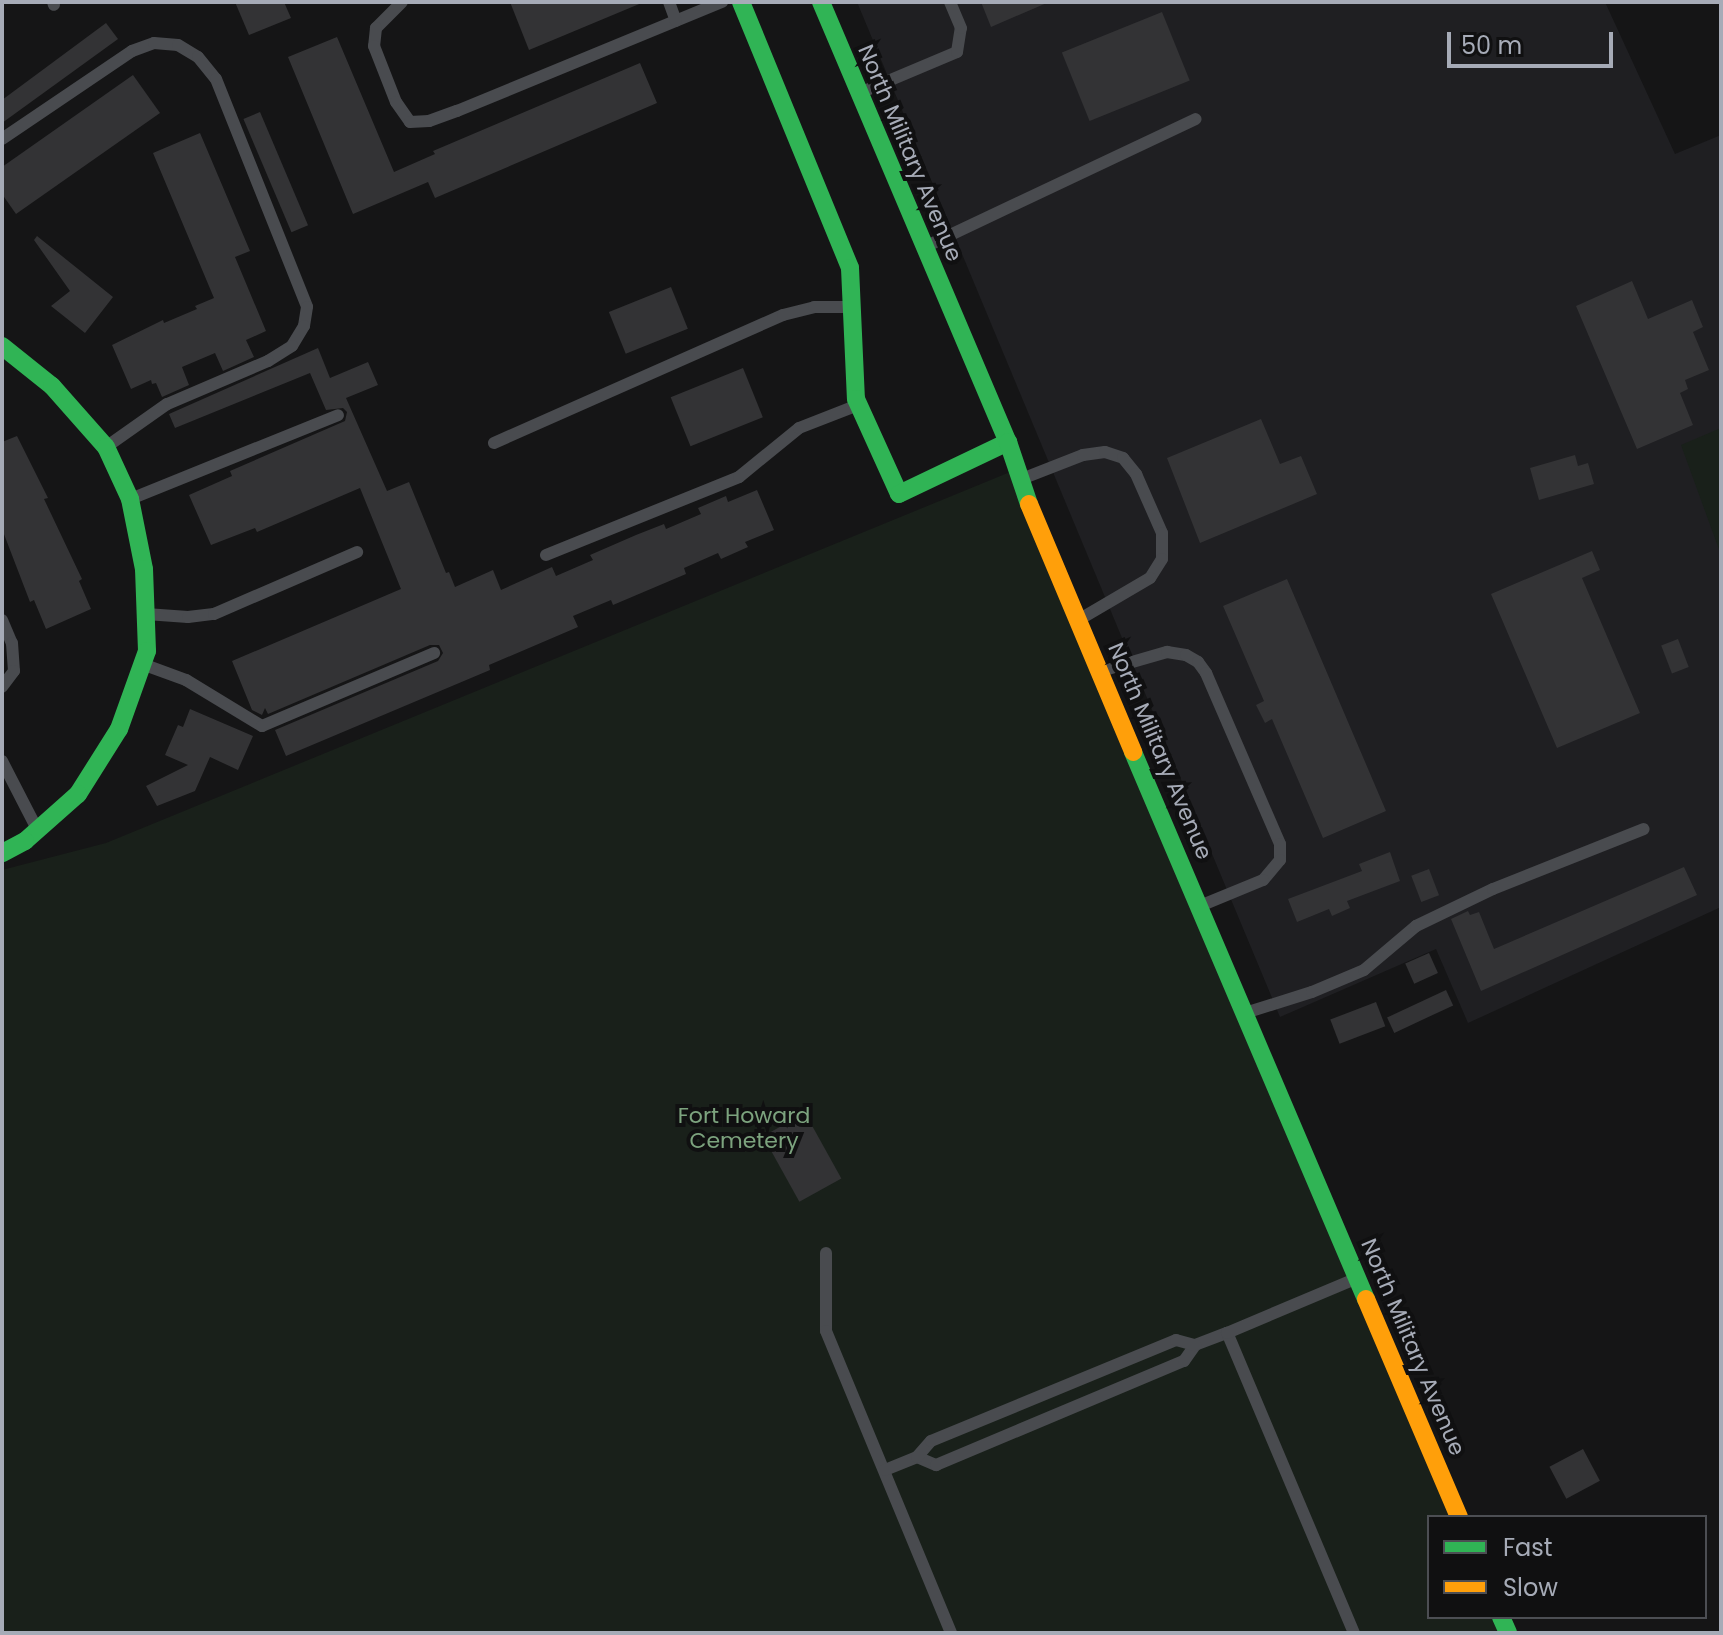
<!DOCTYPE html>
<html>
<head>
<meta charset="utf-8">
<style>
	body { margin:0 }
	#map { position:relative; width:1723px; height:1635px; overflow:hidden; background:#151516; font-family:Poppins,sans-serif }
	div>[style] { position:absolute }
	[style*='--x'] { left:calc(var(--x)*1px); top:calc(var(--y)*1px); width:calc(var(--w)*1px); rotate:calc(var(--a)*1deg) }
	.built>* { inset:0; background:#1f1f22 }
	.green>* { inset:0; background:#19201a }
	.building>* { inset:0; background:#333335; transform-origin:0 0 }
	.lane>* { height:12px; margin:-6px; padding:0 6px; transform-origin:6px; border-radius:6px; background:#494b4f }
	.fast>* { height:18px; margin:-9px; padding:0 9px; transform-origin:9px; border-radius:9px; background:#30b455 }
	.slow>* { height:18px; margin:-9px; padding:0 9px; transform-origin:9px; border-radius:9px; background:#ff9f0a }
	span { translate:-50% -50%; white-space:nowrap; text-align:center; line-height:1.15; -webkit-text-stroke:8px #101011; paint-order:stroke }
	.street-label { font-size:22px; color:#a6abb7 }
	.park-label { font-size:22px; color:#7ca37e }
	.frame { position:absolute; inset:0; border:4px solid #a6abb7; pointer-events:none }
	.legend { position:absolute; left:1427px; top:1515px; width:280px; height:104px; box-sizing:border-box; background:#101011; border:2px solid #4c4e53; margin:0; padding:10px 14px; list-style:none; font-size:24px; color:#a6abb7 }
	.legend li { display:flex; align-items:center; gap:16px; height:40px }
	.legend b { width:40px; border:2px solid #4c4e53 }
	.scale { position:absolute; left:1447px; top:32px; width:166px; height:36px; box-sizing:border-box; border:4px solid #a6abb7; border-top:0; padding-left:10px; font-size:24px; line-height:28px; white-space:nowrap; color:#a6abb7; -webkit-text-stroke:6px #101011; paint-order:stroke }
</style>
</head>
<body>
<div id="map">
	<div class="built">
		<div style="clip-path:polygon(857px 2px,1605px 2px,1675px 154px,1721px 135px,1721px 907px,1468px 1023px,1436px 949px,1280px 1017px)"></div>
	</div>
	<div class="green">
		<div style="clip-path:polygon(1721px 428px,1721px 555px,1681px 445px)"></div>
		<div style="clip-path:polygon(1015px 470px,1459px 1517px,1429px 1517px,1429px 1617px,1501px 1617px,1508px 1633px,2px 1633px,2px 870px,106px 843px)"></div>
	</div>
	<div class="building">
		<div style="clip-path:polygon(235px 2px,284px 2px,291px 18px,249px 35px)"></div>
		<div style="clip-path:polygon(510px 2px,644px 2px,529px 50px)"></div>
		<div style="clip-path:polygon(981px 2px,1049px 2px,991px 27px)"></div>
		<div style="left:1162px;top:12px;width:74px;height:108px;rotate:68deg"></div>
		<div style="clip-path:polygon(106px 23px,118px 39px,2px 123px,2px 100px)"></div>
		<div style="clip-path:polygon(337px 37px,394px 172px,435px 154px,433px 151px,640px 63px,657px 103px,435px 198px,428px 182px,353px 214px,288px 57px)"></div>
		<div style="clip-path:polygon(133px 75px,160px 113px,16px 214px,2px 194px,2px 167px)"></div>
		<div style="left:260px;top:112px;width:123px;height:18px;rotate:67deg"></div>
		<div style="clip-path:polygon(200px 133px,250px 251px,235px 257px,266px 331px,246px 340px,254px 357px,223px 371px,215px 353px,182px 367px,189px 385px,162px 397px,156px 383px,152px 384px,151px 380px,131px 389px,112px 345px,163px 320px,164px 323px,197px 309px,195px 306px,214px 298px,153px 153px)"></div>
		<div style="clip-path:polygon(37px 236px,113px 297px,85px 333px,51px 306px,70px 291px,34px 240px)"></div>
		<div style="clip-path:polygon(1632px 281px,1648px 319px,1692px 300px,1703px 327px,1693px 332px,1709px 370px,1685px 380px,1688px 389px,1680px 393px,1693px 425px,1637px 449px,1576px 306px)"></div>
		<div style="left:671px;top:287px;width:45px;height:67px;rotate:68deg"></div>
		<div style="clip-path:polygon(318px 348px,330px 378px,368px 362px,378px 385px,346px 398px,387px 491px,409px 482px,446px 573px,449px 572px,455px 587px,493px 570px,501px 590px,552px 567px,556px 576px,593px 560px,590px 555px,636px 535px,664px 524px,666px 529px,701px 514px,698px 508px,726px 496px,728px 502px,757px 490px,774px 530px,745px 542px,748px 547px,721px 559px,718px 553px,684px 568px,686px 574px,613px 605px,611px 600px,573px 616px,578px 627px,489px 665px,490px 670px,286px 756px,275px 730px,438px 661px,443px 653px,439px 645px,430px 645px,268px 714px,265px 708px,262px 715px,252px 710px,232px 661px,401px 589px,360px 488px,257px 532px,255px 528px,211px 545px,189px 495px,232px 476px,230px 471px,345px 421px,347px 412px,343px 408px,326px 410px,310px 373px,175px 428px,169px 414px)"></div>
		<div style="left:743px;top:368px;width:53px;height:78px;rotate:68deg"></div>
		<div style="clip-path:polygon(1261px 419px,1280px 464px,1301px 456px,1317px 494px,1200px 543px,1167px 458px)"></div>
		<div style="clip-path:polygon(17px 436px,48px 498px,44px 499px,82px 579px,79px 581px,91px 609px,46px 629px,34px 600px,30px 602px,2px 529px,2px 442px)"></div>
		<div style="clip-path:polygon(1575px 455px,1578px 466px,1588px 463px,1594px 484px,1539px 500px,1530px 468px)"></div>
		<div style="clip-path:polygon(1592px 551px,1600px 570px,1582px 578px,1640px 713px,1557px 748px,1491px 594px)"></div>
		<div style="clip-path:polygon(1287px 579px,1386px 811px,1323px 838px,1272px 719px,1265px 723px,1256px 705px,1264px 701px,1223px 606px)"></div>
		<div style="left:1678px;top:639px;width:30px;height:18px;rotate:69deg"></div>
		<div style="clip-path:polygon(190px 709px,253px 736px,238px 770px,210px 757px,195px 791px,157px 806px,146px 786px,188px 765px,165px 755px,178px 725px,183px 727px)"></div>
		<div style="clip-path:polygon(1390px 852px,1400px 881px,1347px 901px,1350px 908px,1332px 916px,1329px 909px,1297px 922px,1288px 899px,1362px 871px,1359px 864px)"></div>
		<div style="clip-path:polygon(1684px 867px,1697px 895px,1481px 991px,1451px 919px,1468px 911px,1470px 915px,1479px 912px,1494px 949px)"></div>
		<div style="left:1429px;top:869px;width:28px;height:19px;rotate:69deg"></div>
		<div style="left:1429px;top:953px;width:22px;height:26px;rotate:66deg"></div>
		<div style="left:1446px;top:990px;width:17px;height:65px;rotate:65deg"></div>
		<div style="left:1376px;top:1002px;width:26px;height:49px;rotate:69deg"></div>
		<div style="left:805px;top:1113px;width:75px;height:48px;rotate:61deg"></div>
		<div style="left:1583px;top:1449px;width:36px;height:38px;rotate:62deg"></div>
	</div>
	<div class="lane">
		<div style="--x:53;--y:2;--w:3;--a:72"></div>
		<div style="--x:402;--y:2;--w:37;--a:135"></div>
		<div style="--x:376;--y:28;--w:18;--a:96"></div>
		<div style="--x:374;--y:46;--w:60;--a:68.6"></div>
		<div style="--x:396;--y:102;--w:24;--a:55"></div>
		<div style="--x:410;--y:122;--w:19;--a:-3"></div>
		<div style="--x:429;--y:121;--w:30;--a:-20"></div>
		<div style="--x:457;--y:111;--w:287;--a:-22.4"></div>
		<div style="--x:669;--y:2;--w:20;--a:70"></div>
		<div style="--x:862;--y:92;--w:103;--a:-22.8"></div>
		<div style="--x:957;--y:52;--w:24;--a:-81"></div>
		<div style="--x:961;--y:28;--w:28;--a:-113"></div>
		<div style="--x:2;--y:139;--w:157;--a:-34.1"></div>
		<div style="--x:132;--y:51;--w:23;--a:-20"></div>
		<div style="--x:154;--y:43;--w:24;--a:5"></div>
		<div style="--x:178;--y:45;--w:23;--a:31"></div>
		<div style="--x:198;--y:57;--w:28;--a:51"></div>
		<div style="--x:216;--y:79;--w:245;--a:68.2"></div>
		<div style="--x:307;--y:307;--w:19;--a:99"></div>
		<div style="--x:304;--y:326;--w:23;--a:121"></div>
		<div style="--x:292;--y:346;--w:28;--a:148"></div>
		<div style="--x:268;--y:361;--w:110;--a:156.9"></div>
		<div style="--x:167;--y:404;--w:75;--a:144.8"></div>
		<div style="--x:927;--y:246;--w:297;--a:-25.3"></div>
		<div style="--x:494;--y:443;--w:316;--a:-23.9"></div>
		<div style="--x:783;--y:315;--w:32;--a:-14"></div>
		<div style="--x:814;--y:307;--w:38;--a:0"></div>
		<div style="--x:1019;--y:480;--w:69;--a:-21.3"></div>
		<div style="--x:1083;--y:455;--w:22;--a:-8"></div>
		<div style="--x:1105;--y:452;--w:19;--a:18"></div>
		<div style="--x:1123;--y:458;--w:21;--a:51"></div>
		<div style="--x:1136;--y:474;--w:64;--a:66.2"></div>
		<div style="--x:1162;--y:533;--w:26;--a:90"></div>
		<div style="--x:1162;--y:559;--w:22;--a:122"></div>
		<div style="--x:1150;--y:578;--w:81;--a:149.6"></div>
		<div style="--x:133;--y:498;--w:221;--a:-22"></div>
		<div style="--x:546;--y:555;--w:208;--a:-22"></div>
		<div style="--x:739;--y:477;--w:77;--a:-39.2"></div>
		<div style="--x:799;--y:428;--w:63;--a:-21.3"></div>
		<div style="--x:146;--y:614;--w:42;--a:4.1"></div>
		<div style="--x:188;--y:617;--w:26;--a:-7"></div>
		<div style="--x:214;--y:614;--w:156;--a:-23.4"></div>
		<div style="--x:2;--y:620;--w:25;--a:67"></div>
		<div style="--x:12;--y:643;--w:28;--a:86"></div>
		<div style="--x:14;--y:671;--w:20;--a:127"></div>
		<div style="--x:145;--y:665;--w:44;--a:20.1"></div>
		<div style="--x:186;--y:680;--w:89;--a:31.2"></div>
		<div style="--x:262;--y:726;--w:187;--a:-23"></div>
		<div style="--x:1101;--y:671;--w:69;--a:-16.1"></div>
		<div style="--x:1167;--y:652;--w:19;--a:9"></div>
		<div style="--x:1186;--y:655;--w:14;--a:30"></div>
		<div style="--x:1198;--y:662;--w:14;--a:54"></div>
		<div style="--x:1206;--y:673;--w:186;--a:66.6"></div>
		<div style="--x:1280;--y:844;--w:16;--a:90"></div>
		<div style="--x:1280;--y:860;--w:26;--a:130"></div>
		<div style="--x:1263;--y:880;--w:68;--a:157.6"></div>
		<div style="--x:2;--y:761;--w:76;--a:62.8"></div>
		<div style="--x:1245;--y:1013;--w:70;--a:-17.4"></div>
		<div style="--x:1312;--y:992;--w:56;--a:-22.9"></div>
		<div style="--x:1364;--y:970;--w:68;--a:-40.2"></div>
		<div style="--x:1416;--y:926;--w:85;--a:-25.7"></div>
		<div style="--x:1493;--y:889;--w:162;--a:-21.7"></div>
		<div style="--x:826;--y:1253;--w:78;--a:90"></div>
		<div style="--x:826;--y:1331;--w:327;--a:67.5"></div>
		<div style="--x:917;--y:1457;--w:21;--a:23"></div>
		<div style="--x:936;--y:1465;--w:269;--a:-22.8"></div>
		<div style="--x:1184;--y:1361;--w:19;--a:-55"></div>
		<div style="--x:1195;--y:1345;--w:34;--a:-21"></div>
		<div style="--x:885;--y:1470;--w:35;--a:-22"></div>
		<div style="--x:917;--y:1457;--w:21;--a:-49"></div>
		<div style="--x:931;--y:1441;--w:265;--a:-22.4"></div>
		<div style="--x:1176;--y:1340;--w:20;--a:15"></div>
		<div style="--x:1354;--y:1633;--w:326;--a:-112.9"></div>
		<div style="--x:1227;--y:1333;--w:139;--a:-22.9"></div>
	</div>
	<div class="fast">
		<div style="--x:741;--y:2;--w:287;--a:67.7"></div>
		<div style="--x:850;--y:268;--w:131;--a:87.4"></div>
		<div style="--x:856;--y:399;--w:104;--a:65.6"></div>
		<div style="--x:899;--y:494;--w:121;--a:-25.5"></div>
		<div style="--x:821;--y:2;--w:478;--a:67"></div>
		<div style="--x:1008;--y:442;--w:65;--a:71.3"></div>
		<div style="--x:2;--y:346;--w:64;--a:38.7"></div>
		<div style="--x:52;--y:386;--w:81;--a:48.5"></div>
		<div style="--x:106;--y:447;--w:57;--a:65.2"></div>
		<div style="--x:130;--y:499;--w:71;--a:78.7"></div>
		<div style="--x:144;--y:569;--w:82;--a:87.9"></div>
		<div style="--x:147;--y:651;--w:83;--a:109.7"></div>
		<div style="--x:119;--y:729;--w:77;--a:122.2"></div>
		<div style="--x:78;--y:794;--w:71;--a:138.4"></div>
		<div style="--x:25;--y:841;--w:26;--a:152"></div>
		<div style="--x:1133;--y:752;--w:595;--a:66.93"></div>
		<div style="--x:1501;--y:1617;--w:17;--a:66"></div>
	</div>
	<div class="slow">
		<div style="--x:1029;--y:504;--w:269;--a:67.2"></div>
		<div style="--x:1366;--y:1299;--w:237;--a:66.9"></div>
	</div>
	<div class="street-label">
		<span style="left:910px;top:153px;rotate:67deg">North Military Avenue</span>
		<span style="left:1160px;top:751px;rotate:67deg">North Military Avenue</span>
		<span style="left:1413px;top:1347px;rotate:67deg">North Military Avenue</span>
	</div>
	<div class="park-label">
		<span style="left:744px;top:1128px">Fort Howard<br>Cemetery</span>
	</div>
	<div class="frame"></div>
	<ul class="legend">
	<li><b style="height:10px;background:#30b455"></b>Fast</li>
	<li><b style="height:10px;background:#ff9f0a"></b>Slow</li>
	</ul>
	<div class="scale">50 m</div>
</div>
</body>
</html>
